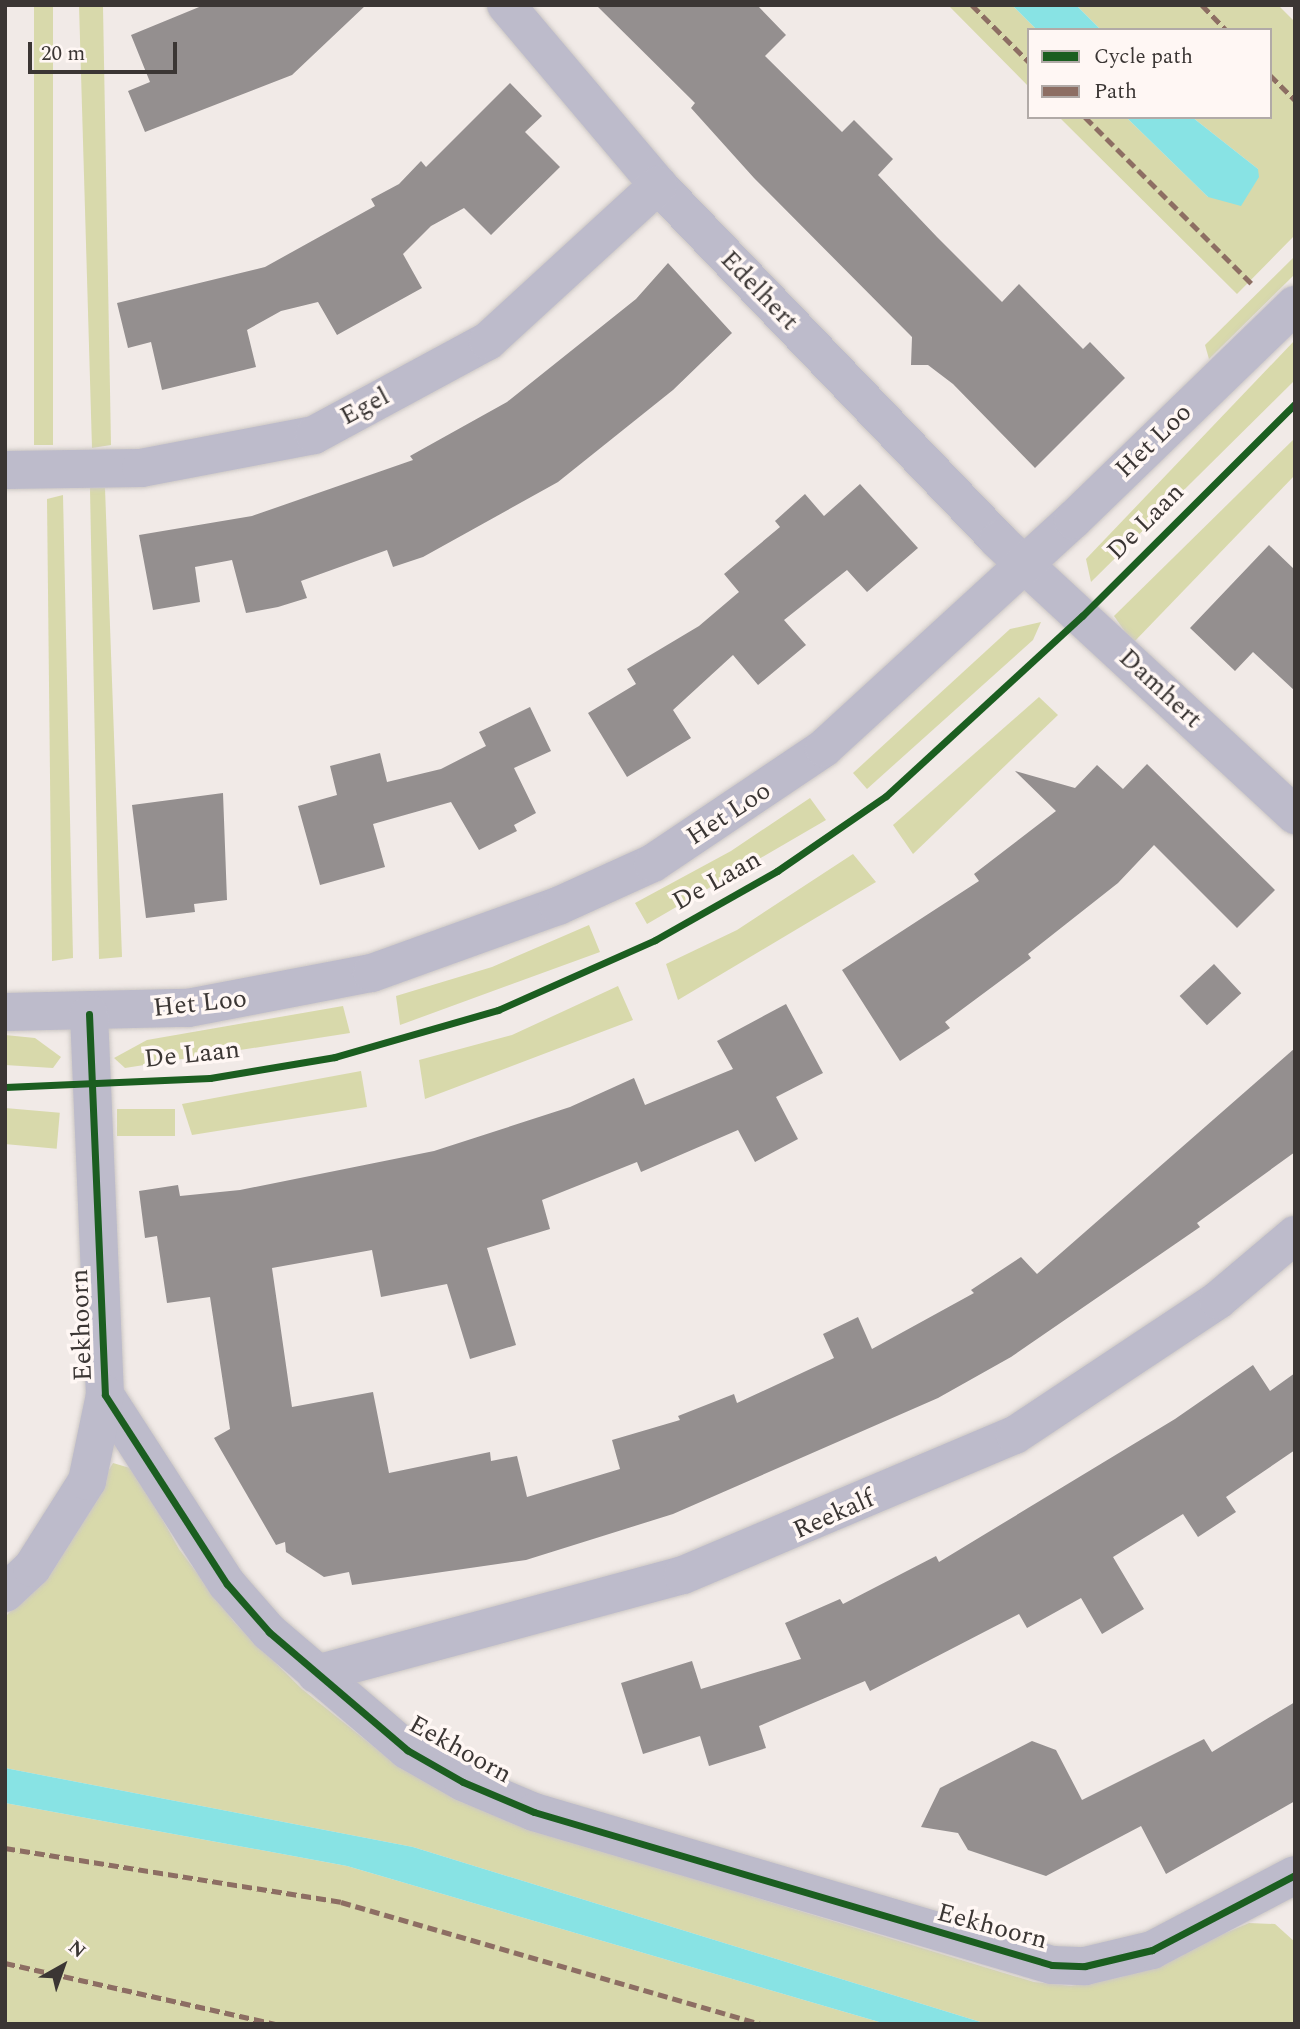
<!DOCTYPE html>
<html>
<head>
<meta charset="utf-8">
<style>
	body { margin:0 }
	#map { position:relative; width:1300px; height:2029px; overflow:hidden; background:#f1eae7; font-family:Spectral,serif }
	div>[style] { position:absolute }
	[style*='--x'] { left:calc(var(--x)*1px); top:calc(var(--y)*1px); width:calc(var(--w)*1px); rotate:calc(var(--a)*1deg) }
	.green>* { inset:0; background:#d8d9ab; transform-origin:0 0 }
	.water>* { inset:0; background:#88e3e4 }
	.building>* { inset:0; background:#948f8f; transform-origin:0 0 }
	.roads { filter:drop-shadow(0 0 2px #ccc7c4) drop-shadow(0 0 2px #ccc7c4) }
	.minor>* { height:38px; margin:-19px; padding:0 19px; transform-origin:19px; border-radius:19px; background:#bdbbcb }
	.quiet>* { height:5px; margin-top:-2.5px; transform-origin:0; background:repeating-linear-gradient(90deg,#8d6e63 0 10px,transparent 0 15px) }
	.cycleway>* { height:7px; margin:-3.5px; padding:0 3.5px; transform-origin:3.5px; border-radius:3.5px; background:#1b5e20 }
	span { translate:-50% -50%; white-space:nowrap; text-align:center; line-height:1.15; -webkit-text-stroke:7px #fff7f4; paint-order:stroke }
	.street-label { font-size:26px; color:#3b3634 }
	.frame { position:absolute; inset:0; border:7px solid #3b3634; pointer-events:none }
	.legend { position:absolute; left:1027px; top:28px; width:245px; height:91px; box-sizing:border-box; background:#fff7f4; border:2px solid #b1aaa7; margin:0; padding:9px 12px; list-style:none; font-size:21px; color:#3b3634 }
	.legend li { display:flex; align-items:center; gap:14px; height:35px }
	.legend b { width:35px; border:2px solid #b1aaa7 }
	.north { position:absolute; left:28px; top:1931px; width:70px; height:70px; -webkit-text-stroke:5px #fff7f4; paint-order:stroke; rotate:40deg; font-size:19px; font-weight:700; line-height:28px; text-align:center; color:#3b3634 }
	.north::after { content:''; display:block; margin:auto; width:24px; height:32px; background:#3b3634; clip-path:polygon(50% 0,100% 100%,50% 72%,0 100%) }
	.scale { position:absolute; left:28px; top:42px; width:149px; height:32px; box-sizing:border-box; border:4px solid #3b3634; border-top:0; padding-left:9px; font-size:21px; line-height:24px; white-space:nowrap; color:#3b3634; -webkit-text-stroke:5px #fff7f4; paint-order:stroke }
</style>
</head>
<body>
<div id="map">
	<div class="green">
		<div style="clip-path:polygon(79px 5px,103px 7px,111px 445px,92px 448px)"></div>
		<div style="clip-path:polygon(948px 5px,1012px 5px,1037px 30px,1029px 30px,1029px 87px)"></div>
		<div style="clip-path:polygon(1076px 5px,1278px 5px,1295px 22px,1295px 235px,1237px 294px,1059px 117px,1126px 117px,1208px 197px,1258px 169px,1192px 117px,1270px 117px,1270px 30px,1101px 30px)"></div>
		<div style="left:34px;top:6px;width:19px;height:439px"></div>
		<div style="clip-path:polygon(1295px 256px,1295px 274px,1209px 359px,1205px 345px)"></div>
		<div style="clip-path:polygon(1295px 340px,1295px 380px,1091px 582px,1086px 559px)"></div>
		<div style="clip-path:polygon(1295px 438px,1295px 475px,1133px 643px,1114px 616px)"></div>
		<div style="clip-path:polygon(90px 488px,105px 488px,122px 957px,99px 959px)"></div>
		<div style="clip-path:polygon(63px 495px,73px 958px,52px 961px,47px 499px)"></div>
		<div style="clip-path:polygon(1041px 622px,1033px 640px,867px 789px,853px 773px,1010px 629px)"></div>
		<div style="clip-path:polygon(1039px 697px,1058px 715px,913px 854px,893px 825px)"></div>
		<div style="clip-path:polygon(810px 798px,826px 820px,647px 924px,635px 903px,731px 851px)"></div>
		<div style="clip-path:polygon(853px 854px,876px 882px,678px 1000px,666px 964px,737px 930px)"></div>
		<div style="clip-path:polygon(589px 925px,600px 952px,400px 1025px,396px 996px,492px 967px)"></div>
		<div style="clip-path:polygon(618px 986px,633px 1020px,425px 1099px,419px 1060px,512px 1035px)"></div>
		<div style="clip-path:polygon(343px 1006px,350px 1033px,125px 1068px,114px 1058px,147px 1040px)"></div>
		<div style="clip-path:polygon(5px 1035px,35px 1038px,61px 1057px,53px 1068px,5px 1065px)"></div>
		<div style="clip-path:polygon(361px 1071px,367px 1107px,192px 1135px,182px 1104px)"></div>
		<div style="left:5px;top:1108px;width:55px;height:36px;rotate:5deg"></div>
		<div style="left:175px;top:1109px;width:27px;height:58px;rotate:90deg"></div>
		<div style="clip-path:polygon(113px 1463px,130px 1468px,142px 1483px,179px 1549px,234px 1622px,302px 1689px,399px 1767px,566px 1840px,1034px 1982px,1071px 1986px,1122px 1977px,1249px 1923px,1275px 1924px,1295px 1942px,1295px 2024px,987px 2024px,413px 1847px,5px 1768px,5px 1617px,44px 1577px)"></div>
		<div style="clip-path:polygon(5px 1803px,347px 1866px,886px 2024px,5px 2024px)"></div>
	</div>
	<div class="water">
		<div style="clip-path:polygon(1012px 5px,1076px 5px,1101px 30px,1037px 30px)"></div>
		<div style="clip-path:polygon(1126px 117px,1192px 117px,1258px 169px,1259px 177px,1241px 206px,1208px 197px)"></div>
		<div style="clip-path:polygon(5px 1768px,413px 1847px,987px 2024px,886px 2024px,347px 1866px,5px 1803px)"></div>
	</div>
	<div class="building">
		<div style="clip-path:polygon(204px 5px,366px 5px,292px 75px,145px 132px,128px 91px,150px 82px,131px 35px)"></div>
		<div style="clip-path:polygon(596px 5px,757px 5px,786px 35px,765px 56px,842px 132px,854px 120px,893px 159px,878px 175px,937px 237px,1002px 302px,1019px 284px,1083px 349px,1090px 342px,1125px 378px,1035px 468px,953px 384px,928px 365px,911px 365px,912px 337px,754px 178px,691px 108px,695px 103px)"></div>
		<div style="clip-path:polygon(510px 83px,542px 116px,525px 132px,560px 167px,491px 235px,464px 208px,431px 226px,403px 254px,422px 288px,337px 335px,318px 302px,281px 311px,247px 330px,256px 367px,162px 390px,151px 342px,128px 348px,117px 303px,265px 267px,375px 206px,371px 199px,399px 184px,421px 161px,426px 167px)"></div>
		<div style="clip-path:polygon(668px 263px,732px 333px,673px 390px,558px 482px,423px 557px,393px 567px,387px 550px,301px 581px,307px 598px,278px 607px,246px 613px,232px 560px,195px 567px,200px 602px,153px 610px,139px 535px,252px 516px,413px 460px,410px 456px,507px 402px,636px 299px)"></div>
		<div style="clip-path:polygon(860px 484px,918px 548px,867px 592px,847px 570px,784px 620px,806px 645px,758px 685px,733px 655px,673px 710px,691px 738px,627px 777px,588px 713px,636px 684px,627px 669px,699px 626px,739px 592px,724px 574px,780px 527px,775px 521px,805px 494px,824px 516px)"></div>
		<div style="clip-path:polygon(1269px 545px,1295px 570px,1295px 691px,1253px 652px,1235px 671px,1190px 628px)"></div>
		<div style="clip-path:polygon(530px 707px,551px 751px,514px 768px,536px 813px,514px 825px,517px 831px,479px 850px,451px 802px,373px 824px,385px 867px,320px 885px,298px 806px,337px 795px,330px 766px,380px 753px,387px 782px,441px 769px,486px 746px,479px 732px)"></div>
		<div style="clip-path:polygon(1147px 764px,1275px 890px,1237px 928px,1154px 845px,1118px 883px,1028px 954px,1031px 958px,945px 1022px,950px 1028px,900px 1061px,842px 970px,979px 881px,974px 874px,1056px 811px,1015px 771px,1075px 788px,1097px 765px,1123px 789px)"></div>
		<div style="clip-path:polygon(223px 793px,227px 900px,194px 904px,195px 912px,146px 918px,132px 805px)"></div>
		<div style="left:1214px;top:964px;width:40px;height:47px;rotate:47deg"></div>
		<div style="clip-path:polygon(786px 1004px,823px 1073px,776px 1097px,798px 1139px,755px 1162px,738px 1130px,641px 1172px,637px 1162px,542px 1200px,550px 1229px,487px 1248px,516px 1345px,470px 1359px,447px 1284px,381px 1297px,372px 1250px,272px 1268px,292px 1407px,373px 1392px,389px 1473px,490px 1452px,491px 1461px,517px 1456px,527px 1497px,620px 1469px,612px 1440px,680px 1420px,678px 1416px,734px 1394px,737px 1403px,834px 1358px,823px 1334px,858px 1317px,872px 1349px,974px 1293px,971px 1290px,1021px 1257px,1037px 1274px,1295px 1048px,1295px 1152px,1197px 1223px,1200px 1227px,1011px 1357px,938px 1398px,673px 1514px,526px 1560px,352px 1585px,349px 1572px,324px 1577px,286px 1552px,285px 1542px,276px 1545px,214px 1438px,230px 1429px,210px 1297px,167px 1303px,157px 1236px,145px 1238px,139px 1191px,178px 1185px,180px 1196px,240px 1190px,434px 1151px,570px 1107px,634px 1078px,645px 1105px,733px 1069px,717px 1041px)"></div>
		<div style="clip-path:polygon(1253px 1365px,1270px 1391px,1295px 1373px,1295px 1450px,1226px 1497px,1236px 1512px,1198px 1537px,1183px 1514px,1113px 1557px,1144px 1609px,1102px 1634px,1081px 1598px,1027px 1628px,1019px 1614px,870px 1691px,865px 1681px,759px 1726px,766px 1748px,709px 1766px,700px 1736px,643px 1754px,621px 1683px,692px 1661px,701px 1689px,801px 1659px,785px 1623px,840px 1599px,843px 1604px,936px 1556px,939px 1562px,1175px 1419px)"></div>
		<div style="clip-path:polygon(1295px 1702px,1295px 1801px,1166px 1874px,1141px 1826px,1046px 1876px,968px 1850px,958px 1833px,921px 1827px,940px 1788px,1032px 1741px,1056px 1750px,1082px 1800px,1204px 1739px,1212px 1752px)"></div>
	</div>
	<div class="roads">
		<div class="minor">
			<div style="--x:506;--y:5;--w:236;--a:49.8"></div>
			<div style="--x:658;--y:185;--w:492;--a:46.2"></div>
			<div style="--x:998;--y:540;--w:405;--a:42.8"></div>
			<div style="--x:5;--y:470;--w:136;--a:-0.8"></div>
			<div style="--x:141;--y:468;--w:176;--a:-10.8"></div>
			<div style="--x:314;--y:435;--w:198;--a:-28.4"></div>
			<div style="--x:488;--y:341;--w:231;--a:-42.5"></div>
			<div style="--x:5;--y:1012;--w:183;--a:-1.3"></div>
			<div style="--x:188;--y:1008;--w:187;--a:-10.8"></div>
			<div style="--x:372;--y:973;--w:198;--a:-19.8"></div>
			<div style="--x:558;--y:906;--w:104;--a:-24.4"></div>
			<div style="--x:653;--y:863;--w:206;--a:-33.9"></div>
			<div style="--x:824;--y:748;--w:338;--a:-42.5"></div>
			<div style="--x:1073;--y:520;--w:309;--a:-44.1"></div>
			<div style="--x:89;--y:1014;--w:381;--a:87.6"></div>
			<div style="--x:105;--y:1395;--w:225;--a:57.2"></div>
			<div style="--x:227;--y:1584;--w:64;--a:48.8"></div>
			<div style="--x:269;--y:1632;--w:182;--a:40.5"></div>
			<div style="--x:407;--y:1750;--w:64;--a:29.7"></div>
			<div style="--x:463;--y:1782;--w:77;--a:22.9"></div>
			<div style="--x:534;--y:1812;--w:540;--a:16.46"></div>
			<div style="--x:1052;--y:1965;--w:33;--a:2"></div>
			<div style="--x:1085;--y:1966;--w:69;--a:-13.4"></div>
			<div style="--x:1152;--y:1950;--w:161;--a:-27.7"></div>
			<div style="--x:5;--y:1593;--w:37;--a:-43"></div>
			<div style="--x:32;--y:1568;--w:103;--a:-57.7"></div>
			<div style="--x:87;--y:1481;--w:88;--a:-78.2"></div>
			<div style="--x:316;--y:1674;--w:380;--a:-15.1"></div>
			<div style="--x:683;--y:1575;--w:360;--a:-22.9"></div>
			<div style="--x:1015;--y:1435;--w:244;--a:-33.6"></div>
			<div style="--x:1218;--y:1300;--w:101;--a:-40.2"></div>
		</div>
	</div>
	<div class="quiet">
		<div style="--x:972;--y:5;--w:81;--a:45"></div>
		<div style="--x:1202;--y:5;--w:35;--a:46"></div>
		<div style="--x:1270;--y:75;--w:35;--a:45"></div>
		<div style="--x:1085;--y:117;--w:238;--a:45"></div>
		<div style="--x:5;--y:1848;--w:340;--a:9.1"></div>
		<div style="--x:341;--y:1902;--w:436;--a:16.2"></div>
		<div style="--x:5;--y:1963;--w:277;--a:12.7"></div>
	</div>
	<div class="cycleway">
		<div style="--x:89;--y:1014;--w:381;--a:87.6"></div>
		<div style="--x:105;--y:1395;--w:225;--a:57.2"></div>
		<div style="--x:227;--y:1584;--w:64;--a:48.8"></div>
		<div style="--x:269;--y:1632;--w:182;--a:40.5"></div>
		<div style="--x:407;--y:1750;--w:64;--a:29.7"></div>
		<div style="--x:463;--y:1782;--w:77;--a:22.9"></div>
		<div style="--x:534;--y:1812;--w:540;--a:16.46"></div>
		<div style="--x:1052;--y:1965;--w:33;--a:2"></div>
		<div style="--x:1085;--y:1966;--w:69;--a:-13.4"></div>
		<div style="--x:1152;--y:1950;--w:161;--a:-27.7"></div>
		<div style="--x:5;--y:1087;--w:205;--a:-2.5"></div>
		<div style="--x:210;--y:1078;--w:127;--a:-9.5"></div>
		<div style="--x:335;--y:1057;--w:170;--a:-16.1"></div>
		<div style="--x:498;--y:1010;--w:172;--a:-24"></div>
		<div style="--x:655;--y:940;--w:140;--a:-29.5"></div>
		<div style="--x:777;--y:871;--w:132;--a:-34.5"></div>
		<div style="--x:886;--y:796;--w:266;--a:-42.6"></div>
		<div style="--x:1082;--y:616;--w:301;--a:-44.9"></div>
	</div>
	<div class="street-label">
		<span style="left:759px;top:291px;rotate:46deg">Edelhert</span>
		<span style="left:365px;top:407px;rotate:-28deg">Egel</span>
		<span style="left:1154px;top:441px;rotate:-44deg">Het Loo</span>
		<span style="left:1146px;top:522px;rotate:-45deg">De Laan</span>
		<span style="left:1160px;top:689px;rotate:43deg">Damhert</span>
		<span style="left:729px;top:814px;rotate:-33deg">Het Loo</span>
		<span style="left:717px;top:881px;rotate:-29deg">De Laan</span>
		<span style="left:200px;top:1004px;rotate:-6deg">Het Loo</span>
		<span style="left:192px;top:1055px;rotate:-6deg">De Laan</span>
		<span style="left:82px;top:1325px;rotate:-92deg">Eekhoorn</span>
		<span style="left:834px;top:1515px;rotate:-24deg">Reekalf</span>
		<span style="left:460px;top:1750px;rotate:29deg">Eekhoorn</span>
		<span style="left:992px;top:1927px;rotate:15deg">Eekhoorn</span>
	</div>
	<div class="frame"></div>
	<ul class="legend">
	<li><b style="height:9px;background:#1b5e20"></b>Cycle path</li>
	<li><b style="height:9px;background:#8d6e63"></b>Path</li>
	</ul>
	<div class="north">N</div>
	<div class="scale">20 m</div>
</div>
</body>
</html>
